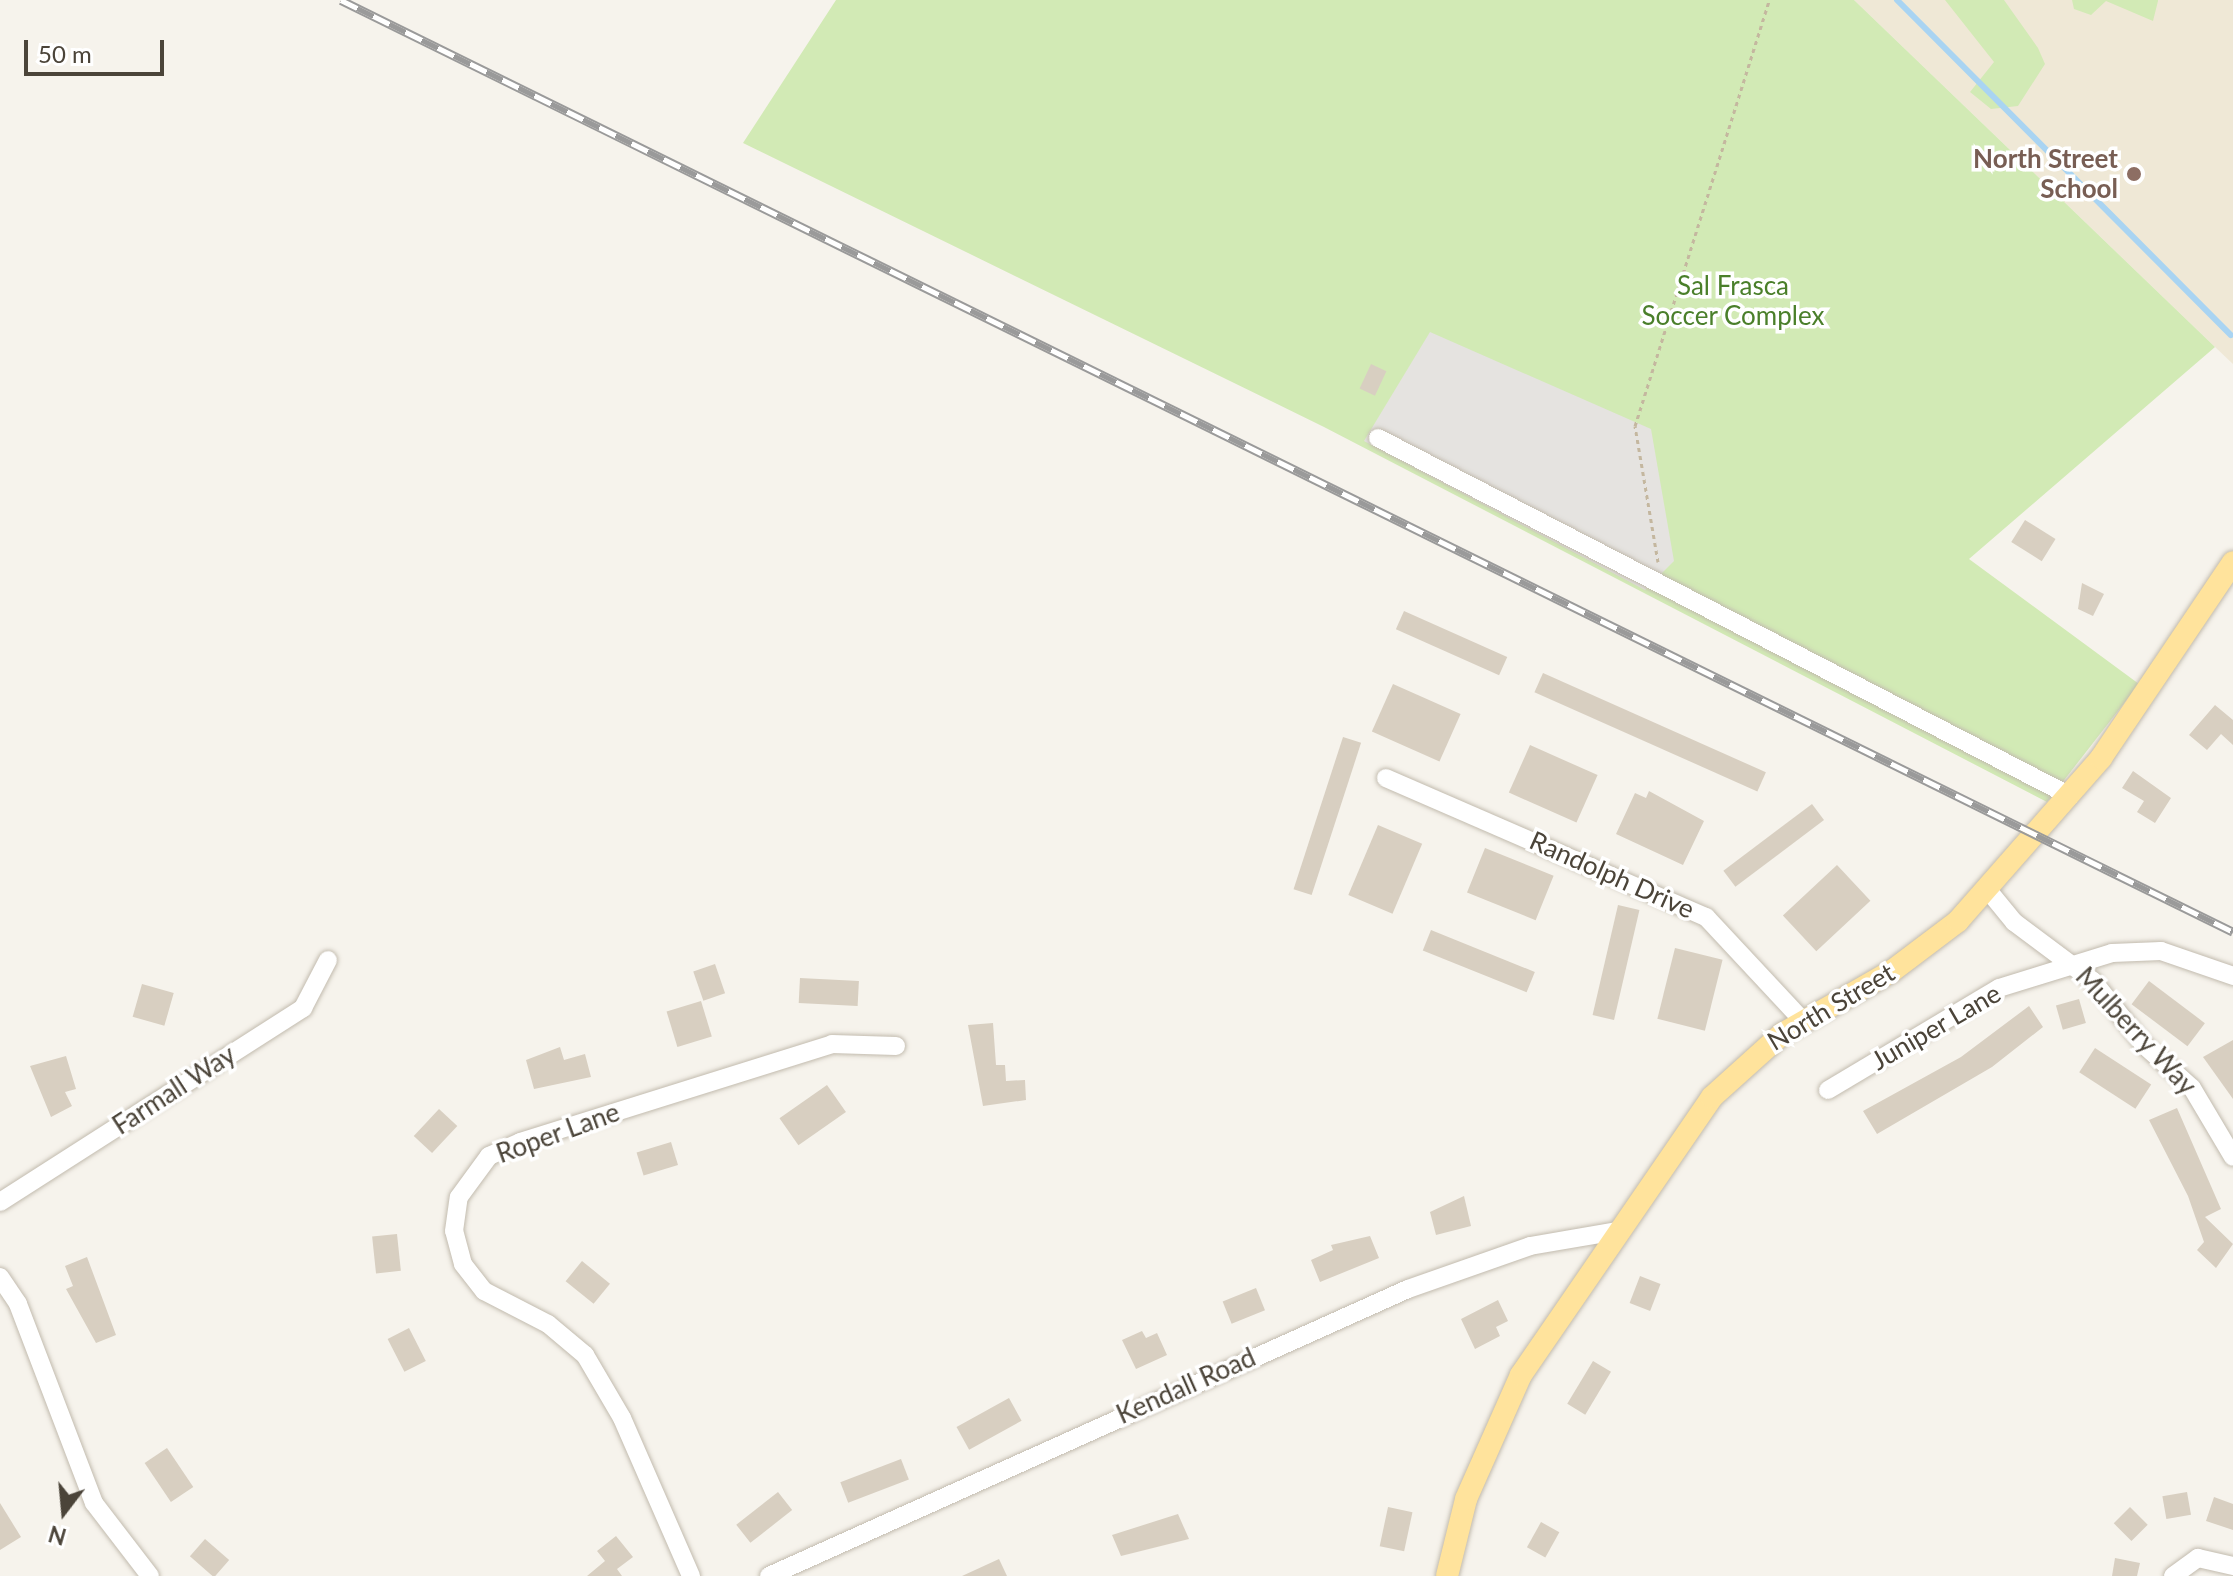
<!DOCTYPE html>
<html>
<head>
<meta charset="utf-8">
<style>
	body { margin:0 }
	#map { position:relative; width:2233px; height:1576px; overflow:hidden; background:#f6f3ec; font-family:Lato,sans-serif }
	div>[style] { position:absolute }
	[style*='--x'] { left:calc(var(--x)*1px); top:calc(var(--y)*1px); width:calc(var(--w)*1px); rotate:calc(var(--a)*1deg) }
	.education>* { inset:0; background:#efe8d6 }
	.green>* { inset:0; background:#d2eab5 }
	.parking>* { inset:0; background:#e5e3e0 }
	.stream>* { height:6px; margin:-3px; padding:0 3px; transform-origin:3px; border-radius:3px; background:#a9d4f2 }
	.building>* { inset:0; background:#d8cfc1; transform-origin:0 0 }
	.path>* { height:3px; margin-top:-1.5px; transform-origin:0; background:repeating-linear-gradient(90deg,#c4b79f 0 4px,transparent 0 8px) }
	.roads { filter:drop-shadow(0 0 2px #c2bbae) drop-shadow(0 0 2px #c2bbae) }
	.minor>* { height:18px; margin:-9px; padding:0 9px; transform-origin:9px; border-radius:9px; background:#fff }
	.major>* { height:22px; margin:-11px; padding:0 11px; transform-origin:11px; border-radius:11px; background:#ffe39c }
	.rail>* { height:9px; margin-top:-4.5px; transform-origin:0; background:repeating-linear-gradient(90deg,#fff 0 18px,#9a9a9a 0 36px); box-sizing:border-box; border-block:2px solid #9a9a9a }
	.dots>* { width:22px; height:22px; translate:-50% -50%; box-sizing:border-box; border:4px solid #fff; border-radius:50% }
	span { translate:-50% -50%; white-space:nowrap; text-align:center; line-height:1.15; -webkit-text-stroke:7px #fff; paint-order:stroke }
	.education-label { font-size:26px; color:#785e54; font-weight:700 }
	.right { translate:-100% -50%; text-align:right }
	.park-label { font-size:26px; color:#4a7f2a }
	.street-label { font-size:26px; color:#4b4439 }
	.north { position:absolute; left:24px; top:1472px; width:80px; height:80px; -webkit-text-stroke:6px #fff; paint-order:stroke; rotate:196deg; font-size:22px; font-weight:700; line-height:32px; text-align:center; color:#4b4439 }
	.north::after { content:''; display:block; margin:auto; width:28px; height:36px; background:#4b4439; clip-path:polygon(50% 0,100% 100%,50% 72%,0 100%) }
	.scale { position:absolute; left:24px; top:40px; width:140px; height:36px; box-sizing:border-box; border:4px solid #4b4439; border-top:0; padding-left:10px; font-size:24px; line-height:28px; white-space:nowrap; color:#4b4439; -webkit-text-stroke:6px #fff; paint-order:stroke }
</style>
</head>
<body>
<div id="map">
	<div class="education">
		<div style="clip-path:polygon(1854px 0,2233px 0,2233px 364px,2215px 347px)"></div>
	</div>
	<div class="green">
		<div style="clip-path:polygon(836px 0,1854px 0,2215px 347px,1969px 559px,2139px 684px,2047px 802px,1324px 427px,743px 143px)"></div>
		<div style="clip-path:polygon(1945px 0,2004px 0,2038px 48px,2045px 64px,2018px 106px,1991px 109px,1970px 92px,1994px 62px)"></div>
		<div style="clip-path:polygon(2072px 0,2158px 0,2158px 1px,2153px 21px,2106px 1px,2091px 15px,2074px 9px)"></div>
	</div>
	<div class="parking">
		<div style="clip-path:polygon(1430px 332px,1651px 429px,1674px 561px,1645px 590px,1364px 441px)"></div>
	</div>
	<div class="stream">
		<div style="--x:1897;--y:0;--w:473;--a:45.1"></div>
	</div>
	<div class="building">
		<div style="left:1371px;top:364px;width:17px;height:27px;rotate:25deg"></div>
		<div style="left:2025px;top:520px;width:36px;height:26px;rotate:32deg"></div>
		<div style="clip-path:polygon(2082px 583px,2104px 594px,2093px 616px,2078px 609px)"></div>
		<div style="left:1404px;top:611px;width:113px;height:20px;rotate:24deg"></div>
		<div style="left:1543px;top:673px;width:244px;height:21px;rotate:24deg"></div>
		<div style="left:1393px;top:684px;width:74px;height:52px;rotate:24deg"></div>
		<div style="clip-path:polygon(2215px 705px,2233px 720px,2233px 745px,2221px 734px,2207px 750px,2189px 735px)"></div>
		<div style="left:1343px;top:737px;width:19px;height:160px;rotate:18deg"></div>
		<div style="left:1530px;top:745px;width:74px;height:52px;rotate:24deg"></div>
		<div style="clip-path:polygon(2133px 771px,2171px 798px,2155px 823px,2137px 812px,2144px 801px,2122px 788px)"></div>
		<div style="clip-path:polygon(1649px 791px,1704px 821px,1683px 865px,1616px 834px,1635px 793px,1646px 798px)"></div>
		<div style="left:1812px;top:804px;width:20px;height:111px;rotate:53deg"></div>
		<div style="left:1378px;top:825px;width:48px;height:76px;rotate:23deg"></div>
		<div style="left:1485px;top:848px;width:74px;height:48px;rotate:22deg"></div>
		<div style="left:1837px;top:865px;width:49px;height:74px;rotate:47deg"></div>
		<div style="left:1618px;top:905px;width:22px;height:113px;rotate:13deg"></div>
		<div style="left:1431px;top:930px;width:112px;height:22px;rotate:22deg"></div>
		<div style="left:1675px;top:948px;width:49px;height:73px;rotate:14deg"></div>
		<div style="left:715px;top:964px;width:31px;height:23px;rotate:71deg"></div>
		<div style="left:800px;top:978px;width:59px;height:25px;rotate:3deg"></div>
		<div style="left:2149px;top:981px;width:70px;height:29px;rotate:37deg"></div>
		<div style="left:142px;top:984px;width:33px;height:34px;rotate:16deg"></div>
		<div style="left:2079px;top:999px;width:25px;height:24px;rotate:74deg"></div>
		<div style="left:701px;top:1001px;width:37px;height:36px;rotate:73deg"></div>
		<div style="clip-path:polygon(2029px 1006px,2043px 1027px,1992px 1067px,1877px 1134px,1863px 1111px,1961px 1057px)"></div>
		<div style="clip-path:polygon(993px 1023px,996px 1065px,1005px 1065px,1006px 1081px,1025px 1080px,1026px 1100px,983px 1106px,968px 1025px)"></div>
		<div style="clip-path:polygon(2233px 1040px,2233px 1099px,2203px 1057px)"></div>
		<div style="clip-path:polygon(560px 1047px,564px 1060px,585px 1054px,591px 1077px,534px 1089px,526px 1060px)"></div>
		<div style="left:2095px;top:1048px;width:67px;height:29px;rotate:33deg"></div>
		<div style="clip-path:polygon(66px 1056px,76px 1089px,65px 1092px,72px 1106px,51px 1117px,30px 1066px)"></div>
		<div style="left:827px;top:1085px;width:33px;height:58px;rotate:55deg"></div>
		<div style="clip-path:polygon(2177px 1108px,2221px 1209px,2205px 1217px,2233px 1244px,2216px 1268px,2197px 1250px,2204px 1242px,2188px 1196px,2149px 1120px)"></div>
		<div style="left:439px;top:1109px;width:25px;height:37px;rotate:43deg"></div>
		<div style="left:671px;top:1142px;width:24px;height:36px;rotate:73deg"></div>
		<div style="clip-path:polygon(1464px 1196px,1471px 1226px,1436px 1235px,1430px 1212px)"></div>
		<div style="left:397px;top:1234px;width:37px;height:25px;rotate:84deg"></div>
		<div style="clip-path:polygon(1370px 1236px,1379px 1258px,1320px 1282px,1311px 1260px,1333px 1250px,1331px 1245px)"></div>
		<div style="clip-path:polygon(87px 1257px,116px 1335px,96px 1343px,66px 1289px,73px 1286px,65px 1266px)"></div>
		<div style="left:582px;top:1261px;width:36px;height:26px;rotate:39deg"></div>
		<div style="left:1640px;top:1276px;width:22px;height:29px;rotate:21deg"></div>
		<div style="left:1256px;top:1288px;width:24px;height:36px;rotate:68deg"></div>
		<div style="clip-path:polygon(1498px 1300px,1508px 1321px,1496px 1327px,1500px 1336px,1475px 1349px,1461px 1319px)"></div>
		<div style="left:409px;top:1328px;width:37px;height:24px;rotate:63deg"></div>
		<div style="clip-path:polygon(1142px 1331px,1146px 1338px,1157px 1333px,1167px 1355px,1136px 1369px,1122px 1340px)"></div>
		<div style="left:1593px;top:1361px;width:21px;height:50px;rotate:31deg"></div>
		<div style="left:1009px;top:1398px;width:26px;height:60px;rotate:61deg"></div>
		<div style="left:167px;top:1448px;width:47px;height:27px;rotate:56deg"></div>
		<div style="left:901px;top:1459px;width:22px;height:65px;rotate:69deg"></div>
		<div style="left:778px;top:1492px;width:23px;height:53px;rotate:52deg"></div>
		<div style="left:2187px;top:1492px;width:23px;height:25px;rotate:80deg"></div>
		<div style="clip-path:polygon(2214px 1497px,2233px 1504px,2233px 1530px,2206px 1521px)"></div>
		<div style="clip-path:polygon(0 1503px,21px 1537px,0 1550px)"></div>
		<div style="left:1388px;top:1507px;width:25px;height:40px;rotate:12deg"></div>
		<div style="left:2130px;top:1507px;width:25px;height:23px;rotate:45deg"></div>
		<div style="clip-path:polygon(1178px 1514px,1189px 1539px,1121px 1556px,1112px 1535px)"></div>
		<div style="left:1541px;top:1522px;width:21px;height:29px;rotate:29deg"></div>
		<div style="clip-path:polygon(616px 1536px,633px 1557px,617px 1569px,622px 1576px,587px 1576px,605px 1561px,597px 1551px)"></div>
		<div style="left:205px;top:1539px;width:32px;height:23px;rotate:41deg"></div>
		<div style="clip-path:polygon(2115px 1558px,2140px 1563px,2137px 1576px,2112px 1576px)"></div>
		<div style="clip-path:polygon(999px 1559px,1007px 1576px,962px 1576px)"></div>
	</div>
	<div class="path">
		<div style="--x:1658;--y:562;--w:138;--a:-99.6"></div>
		<div style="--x:1635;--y:426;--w:447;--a:-72.5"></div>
	</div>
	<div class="roads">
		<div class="minor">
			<div style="--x:1378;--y:438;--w:779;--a:27.35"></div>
			<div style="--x:1386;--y:778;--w:349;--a:23.5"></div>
			<div style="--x:1706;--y:917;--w:142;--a:47"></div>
			<div style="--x:1987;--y:889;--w:43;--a:50.7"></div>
			<div style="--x:2014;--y:922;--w:99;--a:36.8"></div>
			<div style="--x:2093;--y:981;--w:82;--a:51.4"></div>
			<div style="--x:2144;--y:1045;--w:64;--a:41.9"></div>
			<div style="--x:2192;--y:1088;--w:80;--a:59.3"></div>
			<div style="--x:1828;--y:1090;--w:199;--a:-30.8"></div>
			<div style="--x:1999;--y:988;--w:118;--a:-17.2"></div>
			<div style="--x:2112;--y:953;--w:49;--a:-2.3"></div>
			<div style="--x:2161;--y:951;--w:76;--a:19.1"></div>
			<div style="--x:0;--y:1202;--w:360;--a:-32.6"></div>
			<div style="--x:303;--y:1008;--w:54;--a:-62.5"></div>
			<div style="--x:0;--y:1277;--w:32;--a:56"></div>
			<div style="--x:18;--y:1304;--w:213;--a:69.1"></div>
			<div style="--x:94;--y:1503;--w:92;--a:52.5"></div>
			<div style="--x:691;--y:1576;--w:172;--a:-113.6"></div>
			<div style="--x:622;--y:1418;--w:73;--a:-120.4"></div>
			<div style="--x:585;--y:1355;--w:48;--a:-140"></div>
			<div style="--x:548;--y:1324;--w:72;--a:-152.7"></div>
			<div style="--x:484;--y:1291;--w:34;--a:-128"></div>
			<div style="--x:463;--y:1264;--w:34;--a:-105"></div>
			<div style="--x:454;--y:1231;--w:34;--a:-82"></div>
			<div style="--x:459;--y:1197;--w:51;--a:-53.8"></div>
			<div style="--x:489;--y:1156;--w:34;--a:-24"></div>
			<div style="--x:520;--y:1142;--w:327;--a:-17.4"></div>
			<div style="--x:832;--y:1044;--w:64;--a:1.8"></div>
			<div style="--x:769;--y:1576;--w:700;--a:-24.19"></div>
			<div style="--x:1408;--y:1289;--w:129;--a:-19.4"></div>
			<div style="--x:1530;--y:1246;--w:88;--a:-9.8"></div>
			<div style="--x:2173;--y:1576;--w:31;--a:-36"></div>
			<div style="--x:2198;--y:1558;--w:36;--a:13"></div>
		</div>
		<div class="major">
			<div style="--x:1447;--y:1576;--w:79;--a:-76.1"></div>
			<div style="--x:1466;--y:1499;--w:136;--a:-66.1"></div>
			<div style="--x:1521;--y:1375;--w:337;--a:-55.5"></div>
			<div style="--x:1712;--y:1097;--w:94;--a:-42"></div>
			<div style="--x:1782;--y:1034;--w:127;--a:-29.8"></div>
			<div style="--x:1892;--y:971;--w:83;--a:-37.1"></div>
			<div style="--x:1958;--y:921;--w:217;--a:-48.7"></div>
			<div style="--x:2101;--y:758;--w:236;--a:-56"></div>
		</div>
	</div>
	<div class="rail">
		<div style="--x:341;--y:0;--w:2109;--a:26.22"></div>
	</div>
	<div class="dots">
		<div style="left:2134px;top:174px;background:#8d6e63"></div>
	</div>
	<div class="education-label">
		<span class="right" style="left:2118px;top:174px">North Street<br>School</span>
	</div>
	<div class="park-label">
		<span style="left:1733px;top:301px">Sal Frasca<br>Soccer Complex</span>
	</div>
	<div class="street-label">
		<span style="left:1612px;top:875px;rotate:24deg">Randolph Drive</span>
		<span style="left:1831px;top:1007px;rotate:-31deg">North Street</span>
		<span style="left:1936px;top:1027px;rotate:-30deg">Juniper Lane</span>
		<span style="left:2136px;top:1031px;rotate:47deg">Mulberry Way</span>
		<span style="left:174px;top:1090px;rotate:-33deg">Farmall Way</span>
		<span style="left:558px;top:1133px;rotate:-20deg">Roper Lane</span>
		<span style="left:1186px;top:1386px;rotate:-24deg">Kendall Road</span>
	</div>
	<div class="north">N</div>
	<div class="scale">50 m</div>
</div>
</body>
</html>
